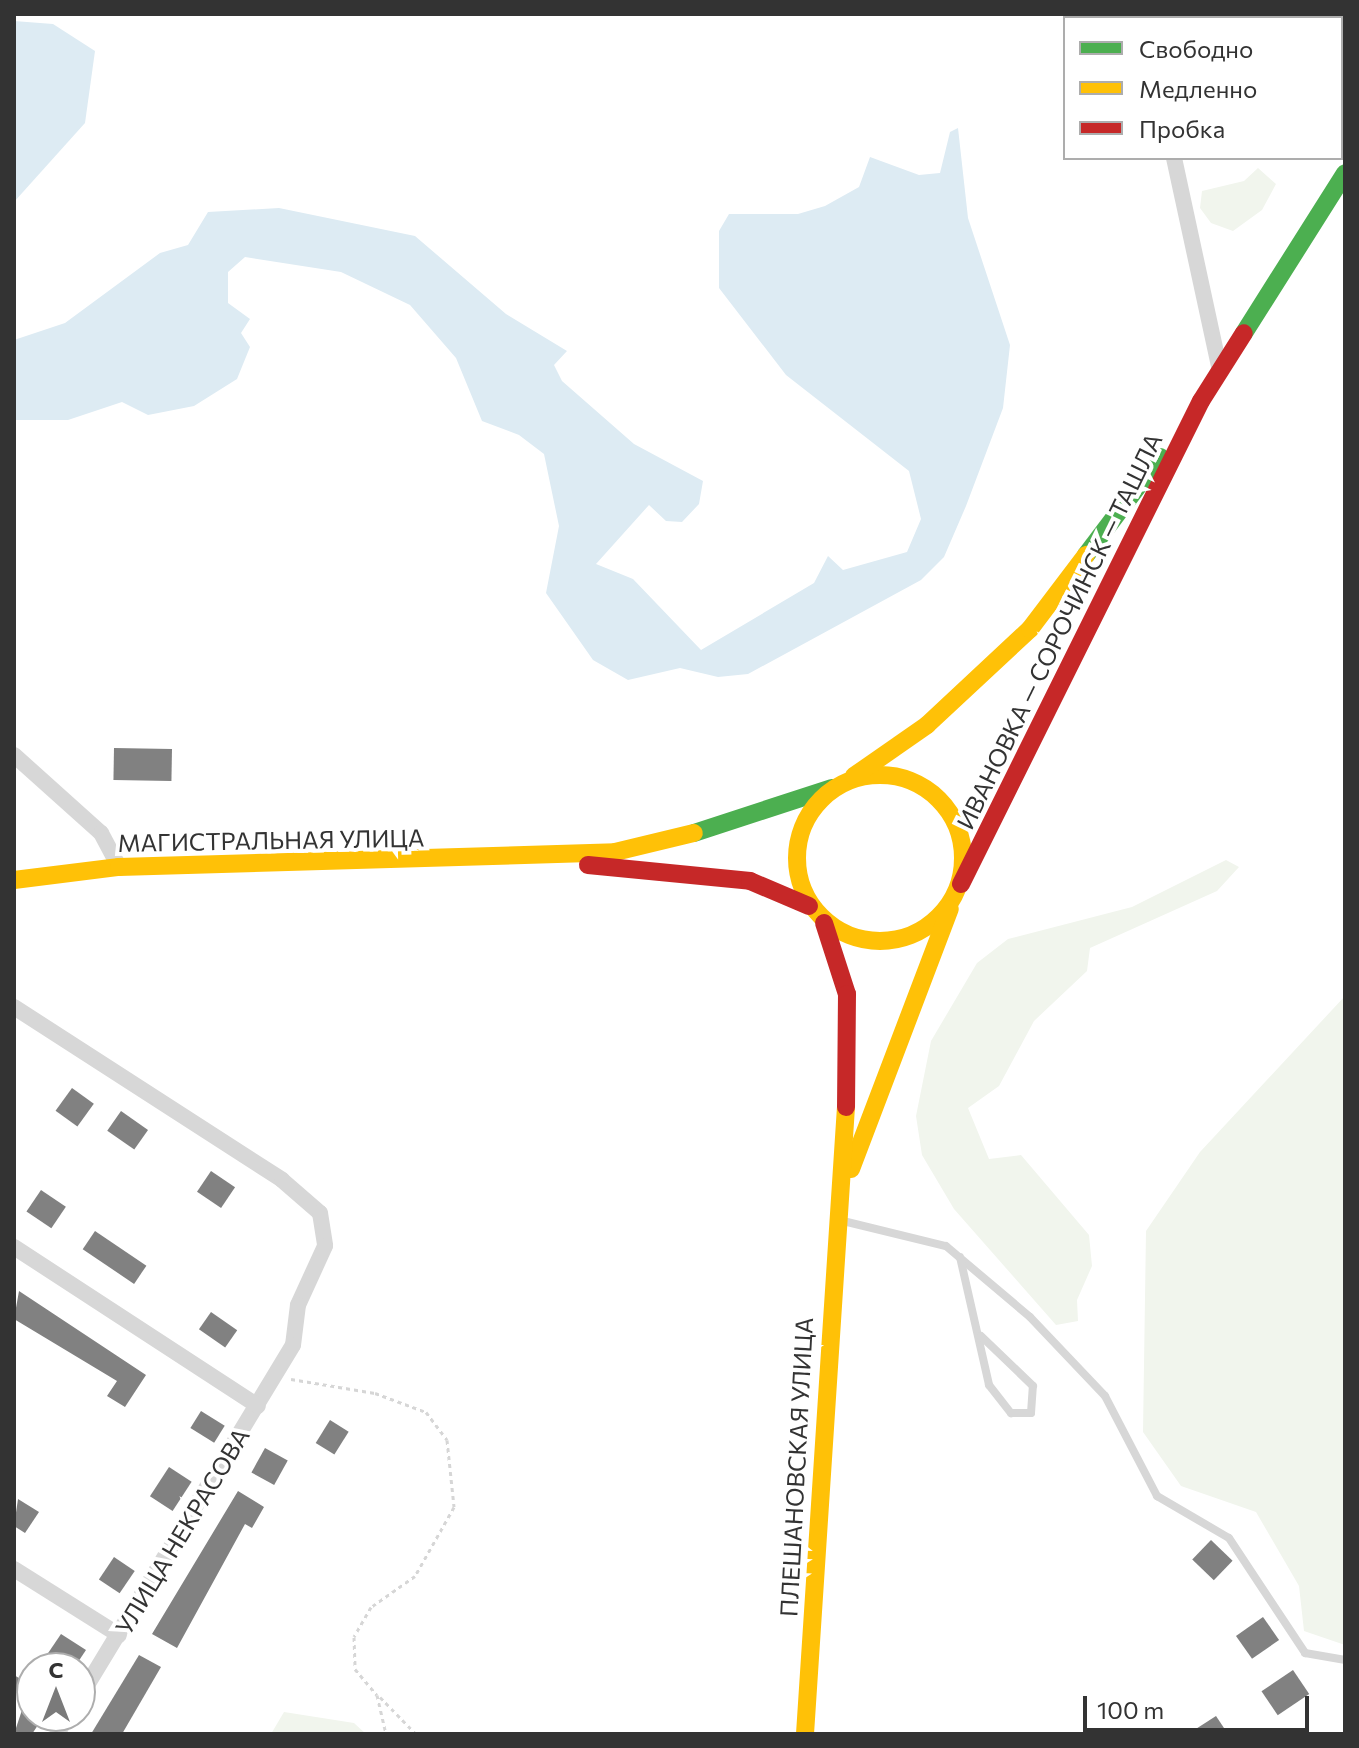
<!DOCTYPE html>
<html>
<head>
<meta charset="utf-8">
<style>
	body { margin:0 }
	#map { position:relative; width:1359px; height:1748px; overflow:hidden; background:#fff; font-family:Commissioner,sans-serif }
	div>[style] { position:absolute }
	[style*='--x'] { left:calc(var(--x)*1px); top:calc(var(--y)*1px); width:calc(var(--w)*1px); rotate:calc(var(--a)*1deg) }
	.green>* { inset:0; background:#f1f5ed }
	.water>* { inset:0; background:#ddebf3 }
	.building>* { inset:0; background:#818181; transform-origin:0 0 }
	.path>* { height:3px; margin-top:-1.5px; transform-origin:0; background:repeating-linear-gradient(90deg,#d6d6d6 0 4px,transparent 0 8px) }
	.lane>* { height:8px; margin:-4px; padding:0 4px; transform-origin:4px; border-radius:4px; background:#d7d7d7 }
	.street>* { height:16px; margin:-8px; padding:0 8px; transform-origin:8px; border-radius:8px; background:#d7d7d7 }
	.fast>* { height:18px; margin:-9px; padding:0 9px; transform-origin:9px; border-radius:9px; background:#4caf50 }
	.slow>* { height:18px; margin:-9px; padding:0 9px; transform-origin:9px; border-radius:9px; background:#ffc107 }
	.slow>.ring { margin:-9px; padding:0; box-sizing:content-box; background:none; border:18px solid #ffc107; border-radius:50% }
	.jam>* { height:18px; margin:-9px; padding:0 9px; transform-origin:9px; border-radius:9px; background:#c62828 }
	span { translate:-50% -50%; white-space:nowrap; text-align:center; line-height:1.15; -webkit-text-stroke:8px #fff; paint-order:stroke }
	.street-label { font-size:24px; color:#333 }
	.frame { position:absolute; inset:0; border:16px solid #333; pointer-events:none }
	.legend { position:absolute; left:1063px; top:16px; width:280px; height:144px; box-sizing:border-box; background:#fff; border:2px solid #adadad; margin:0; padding:10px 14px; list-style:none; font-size:24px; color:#333 }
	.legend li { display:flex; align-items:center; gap:16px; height:40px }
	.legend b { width:40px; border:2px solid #adadad }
	.north { position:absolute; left:16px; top:1652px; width:80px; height:80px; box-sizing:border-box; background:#fff; border:2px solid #adadad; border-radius:50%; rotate:0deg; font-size:22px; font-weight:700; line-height:32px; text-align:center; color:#333 }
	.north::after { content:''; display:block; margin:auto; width:28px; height:36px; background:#7a7a7a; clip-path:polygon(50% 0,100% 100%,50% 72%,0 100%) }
	.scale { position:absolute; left:1083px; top:1696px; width:226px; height:36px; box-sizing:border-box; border:4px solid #333; border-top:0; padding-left:10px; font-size:24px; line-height:28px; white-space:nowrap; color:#333; -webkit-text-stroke:6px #fff; paint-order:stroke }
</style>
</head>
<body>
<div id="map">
	<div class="green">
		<div style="clip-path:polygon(1258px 168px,1276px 184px,1262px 210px,1233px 231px,1211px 223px,1200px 208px,1202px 191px,1244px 181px)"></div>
		<div style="clip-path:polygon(1226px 860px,1239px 867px,1217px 891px,1090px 948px,1087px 971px,1034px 1021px,999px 1086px,968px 1108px,989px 1159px,1021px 1155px,1089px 1235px,1092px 1266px,1077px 1300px,1078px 1321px,1056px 1325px,954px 1209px,922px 1155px,916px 1116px,931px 1041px,977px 963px,1008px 939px,1132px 907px)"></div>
		<div style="clip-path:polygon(1345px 996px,1345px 1645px,1304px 1631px,1299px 1586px,1256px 1512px,1181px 1486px,1143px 1432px,1146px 1231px,1200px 1152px)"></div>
		<div style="clip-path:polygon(284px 1712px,354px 1723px,366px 1734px,271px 1734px)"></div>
	</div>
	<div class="water">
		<div style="clip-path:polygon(14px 21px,53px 24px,95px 51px,85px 123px,14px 202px)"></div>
		<div style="clip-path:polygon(958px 128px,968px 218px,1010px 345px,1003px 408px,966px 506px,944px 557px,921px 580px,748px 674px,718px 677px,680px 668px,628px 680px,593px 660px,546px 593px,559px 526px,544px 454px,519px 435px,482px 421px,456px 358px,410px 305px,341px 272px,245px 257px,228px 272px,228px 303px,250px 319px,241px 333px,250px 347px,237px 379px,194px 406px,148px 415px,122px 402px,68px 420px,14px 420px,14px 340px,65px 323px,160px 253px,188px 245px,208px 212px,279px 208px,415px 236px,506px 314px,567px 351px,554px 365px,562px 381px,634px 444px,703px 481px,699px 504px,682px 522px,666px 521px,649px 505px,596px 564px,633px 579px,701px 650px,814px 583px,828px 556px,843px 570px,907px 552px,921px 519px,909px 471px,786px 375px,719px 288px,719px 231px,729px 214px,798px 214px,825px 206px,859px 187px,870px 157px,919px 175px,940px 173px,950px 132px)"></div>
	</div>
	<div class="building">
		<div style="left:114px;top:748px;width:58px;height:32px;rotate:1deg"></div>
		<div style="left:72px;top:1088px;width:27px;height:28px;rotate:36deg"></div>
		<div style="left:121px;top:1111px;width:33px;height:24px;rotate:35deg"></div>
		<div style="left:211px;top:1171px;width:29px;height:25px;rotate:34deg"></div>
		<div style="left:41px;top:1190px;width:30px;height:26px;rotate:34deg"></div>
		<div style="left:95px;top:1231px;width:62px;height:22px;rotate:34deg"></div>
		<div style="clip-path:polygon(19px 1291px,146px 1375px,125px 1407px,107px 1396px,117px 1381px,14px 1319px)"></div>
		<div style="left:211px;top:1312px;width:32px;height:21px;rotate:35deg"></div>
		<div style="left:201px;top:1411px;width:28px;height:20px;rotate:32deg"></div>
		<div style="left:330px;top:1420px;width:22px;height:27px;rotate:32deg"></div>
		<div style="left:265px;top:1448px;width:26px;height:28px;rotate:29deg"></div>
		<div style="left:169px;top:1467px;width:27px;height:35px;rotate:33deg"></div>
		<div style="clip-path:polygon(238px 1491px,264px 1507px,252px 1528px,245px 1524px,177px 1648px,152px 1634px)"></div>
		<div style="clip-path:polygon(18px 1499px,39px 1512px,25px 1533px,14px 1526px)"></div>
		<div style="left:1211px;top:1540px;width:30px;height:27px;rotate:44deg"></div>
		<div style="left:114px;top:1557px;width:25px;height:27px;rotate:34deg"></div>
		<div style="left:1263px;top:1617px;width:28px;height:33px;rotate:55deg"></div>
		<div style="clip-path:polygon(61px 1634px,86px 1650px,74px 1668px,38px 1668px)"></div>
		<div style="clip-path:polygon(139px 1655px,161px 1667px,122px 1734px,91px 1734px)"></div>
		<div style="left:1293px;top:1670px;width:29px;height:38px;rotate:56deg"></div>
		<div style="clip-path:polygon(14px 1675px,32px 1686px,32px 1716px,44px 1716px,32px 1734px,14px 1734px,26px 1698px,14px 1691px)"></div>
		<div style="clip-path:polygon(1216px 1716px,1228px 1734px,1188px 1734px)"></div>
	</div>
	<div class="path">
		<div style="--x:291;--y:1379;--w:85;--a:9.5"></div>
		<div style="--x:375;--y:1393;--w:54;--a:20.4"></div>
		<div style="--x:426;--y:1412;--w:35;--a:53"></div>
		<div style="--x:447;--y:1440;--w:67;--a:84"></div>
		<div style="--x:454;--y:1507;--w:79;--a:119.5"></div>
		<div style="--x:415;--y:1576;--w:54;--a:144.8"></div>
		<div style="--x:371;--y:1607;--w:34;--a:120"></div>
		<div style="--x:354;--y:1637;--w:32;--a:88"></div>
		<div style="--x:355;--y:1669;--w:34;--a:50"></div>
		<div style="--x:377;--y:1695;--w:40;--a:77"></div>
		<div style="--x:380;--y:1697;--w:52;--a:45.8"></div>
	</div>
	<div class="lane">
		<div style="--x:839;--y:1220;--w:110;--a:13.7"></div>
		<div style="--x:946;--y:1246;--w:110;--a:40.2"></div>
		<div style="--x:1030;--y:1317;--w:109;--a:46.5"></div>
		<div style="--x:1105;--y:1396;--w:113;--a:62.5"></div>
		<div style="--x:1157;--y:1496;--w:83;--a:30.3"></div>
		<div style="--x:1229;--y:1538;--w:138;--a:56.5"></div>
		<div style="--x:1305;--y:1653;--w:41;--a:9.9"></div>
		<div style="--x:960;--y:1257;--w:131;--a:77.2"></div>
		<div style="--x:989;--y:1385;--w:36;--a:52"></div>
		<div style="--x:1011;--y:1413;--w:20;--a:0"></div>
		<div style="--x:1031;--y:1413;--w:27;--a:-86"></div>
		<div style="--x:1033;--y:1386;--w:72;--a:-136.1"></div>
	</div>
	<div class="street">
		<div style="--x:1150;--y:14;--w:4;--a:90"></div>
		<div style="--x:1174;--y:158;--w:217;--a:77.8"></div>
		<div style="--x:14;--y:755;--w:117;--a:41.9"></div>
		<div style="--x:101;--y:833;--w:38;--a:62"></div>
		<div style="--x:14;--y:1007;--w:319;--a:32.8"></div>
		<div style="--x:282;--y:1180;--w:50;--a:41"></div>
		<div style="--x:320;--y:1213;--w:33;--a:81"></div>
		<div style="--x:325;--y:1246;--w:65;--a:114.6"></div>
		<div style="--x:298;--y:1305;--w:40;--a:97.1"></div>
		<div style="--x:293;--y:1345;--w:411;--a:121.2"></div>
		<div style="--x:14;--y:1247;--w:291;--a:33.1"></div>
		<div style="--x:14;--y:1569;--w:124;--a:32.2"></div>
		<div style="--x:57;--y:1734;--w:21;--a:-59"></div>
	</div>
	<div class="fast">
		<div style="--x:1244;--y:333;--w:189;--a:-57.7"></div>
		<div style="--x:1086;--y:555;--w:123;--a:-52.9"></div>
		<div style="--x:694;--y:833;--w:145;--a:-18.1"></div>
	</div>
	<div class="slow">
		<div class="ring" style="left:797px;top:775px;width:148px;height:148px"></div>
		<div style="--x:854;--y:776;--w:89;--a:-34.9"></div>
		<div style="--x:927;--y:725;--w:141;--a:-43"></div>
		<div style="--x:1030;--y:629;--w:93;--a:-52.9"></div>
		<div style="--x:14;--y:880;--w:106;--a:-7.1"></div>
		<div style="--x:119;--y:867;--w:496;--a:-1.7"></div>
		<div style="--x:615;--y:852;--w:81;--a:-13.5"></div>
		<div style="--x:851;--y:1169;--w:278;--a:-69.2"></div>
		<div style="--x:805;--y:1734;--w:628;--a:-86.26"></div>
	</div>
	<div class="jam">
		<div style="--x:588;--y:865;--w:163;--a:5.6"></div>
		<div style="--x:750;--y:881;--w:64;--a:23"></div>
		<div style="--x:961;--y:884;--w:539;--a:-63.58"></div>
		<div style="--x:1201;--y:401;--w:80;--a:-57.7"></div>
		<div style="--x:824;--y:923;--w:75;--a:72.1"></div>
		<div style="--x:847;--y:994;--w:113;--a:90.5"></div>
	</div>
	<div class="street-label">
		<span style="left:1059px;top:631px;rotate:-64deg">ИВАНОВКА — СОРОЧИНСК — ТАШЛА</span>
		<span style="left:271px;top:840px;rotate:-1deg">МАГИСТРАЛЬНАЯ УЛИЦА</span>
		<span style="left:796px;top:1467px;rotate:-87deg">ПЛЕШАНОВСКАЯ УЛИЦА</span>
		<span style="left:182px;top:1531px;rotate:-59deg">УЛИЦА НЕКРАСОВА</span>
	</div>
	<div class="frame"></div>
	<ul class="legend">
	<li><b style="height:10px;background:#4caf50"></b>Свободно</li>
	<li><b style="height:10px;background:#ffc107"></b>Медленно</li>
	<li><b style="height:10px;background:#c62828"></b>Пробка</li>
	</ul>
	<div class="north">С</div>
	<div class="scale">100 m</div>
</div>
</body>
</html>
